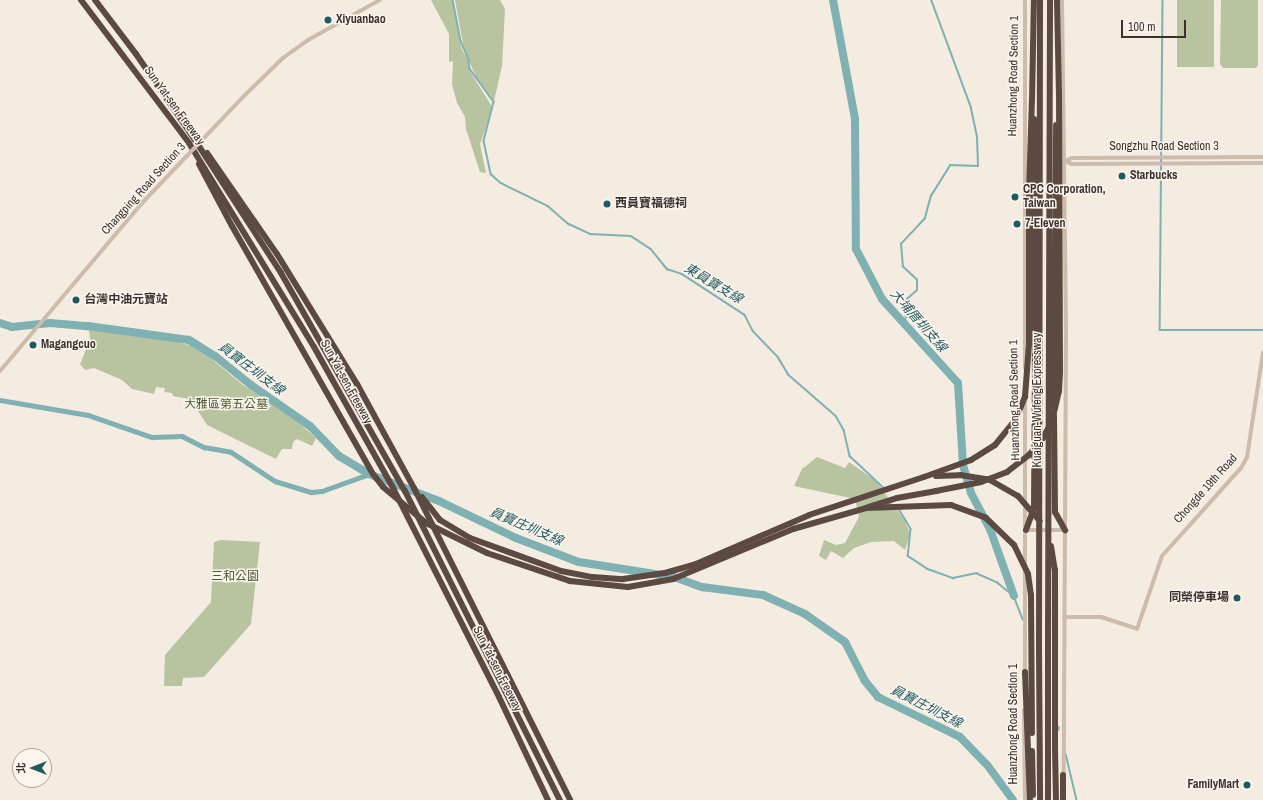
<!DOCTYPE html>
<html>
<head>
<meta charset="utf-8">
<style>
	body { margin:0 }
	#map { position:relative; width:1263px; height:800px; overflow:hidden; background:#f4ebe1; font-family:"Archivo Narrow","Noto Sans TC",sans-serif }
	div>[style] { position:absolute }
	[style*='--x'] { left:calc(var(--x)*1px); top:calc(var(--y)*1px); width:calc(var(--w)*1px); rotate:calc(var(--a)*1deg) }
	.green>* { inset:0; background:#b8c4a0; transform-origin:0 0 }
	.stream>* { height:1.5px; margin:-0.75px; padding:0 0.75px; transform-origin:0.75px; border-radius:0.75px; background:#7fb0b2 }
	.canal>* { height:4.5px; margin:-2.25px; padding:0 2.25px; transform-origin:2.25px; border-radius:2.25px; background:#7fb0b2 }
	.river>* { height:8px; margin:-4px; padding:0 4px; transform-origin:4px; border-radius:4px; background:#7fb0b2 }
	.minor>* { height:4px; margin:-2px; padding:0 2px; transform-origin:2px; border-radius:2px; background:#cdbbac }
	.highway>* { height:6px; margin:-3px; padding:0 3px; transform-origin:3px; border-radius:3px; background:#5c4a42 }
	.minor-bridge>* { height:4px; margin:-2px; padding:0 2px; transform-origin:2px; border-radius:2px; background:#cdbbac }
	.highway-bridge>* { height:6px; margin:-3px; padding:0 3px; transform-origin:3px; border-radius:3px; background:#5c4a42 }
	.dots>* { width:11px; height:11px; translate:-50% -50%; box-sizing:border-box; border:2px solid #fbf5ee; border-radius:50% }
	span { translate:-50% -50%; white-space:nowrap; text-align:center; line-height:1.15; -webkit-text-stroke:3px #fbf5ee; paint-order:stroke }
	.poi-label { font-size:12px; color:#3b302b; font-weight:700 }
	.left { translate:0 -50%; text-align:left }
	.right { translate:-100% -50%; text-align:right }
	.street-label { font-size:12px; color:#3b302b }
	.park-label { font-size:12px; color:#4a5a2e }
	.water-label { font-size:13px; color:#1f5a5e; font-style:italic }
	.north { position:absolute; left:12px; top:748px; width:40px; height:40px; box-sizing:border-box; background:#fbf5ee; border:1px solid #aea6a0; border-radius:50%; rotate:270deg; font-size:11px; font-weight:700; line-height:16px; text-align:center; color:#3b302b }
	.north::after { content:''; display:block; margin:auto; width:14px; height:18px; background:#1f5a5e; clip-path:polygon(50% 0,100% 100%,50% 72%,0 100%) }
	.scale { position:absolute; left:1121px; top:20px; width:65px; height:18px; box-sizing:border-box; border:2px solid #3b302b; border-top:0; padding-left:5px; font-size:12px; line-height:14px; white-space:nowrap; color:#3b302b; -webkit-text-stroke:3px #fbf5ee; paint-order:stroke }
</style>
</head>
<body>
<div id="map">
	<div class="green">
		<div style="clip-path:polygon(431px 0,452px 0,462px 50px,468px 60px,469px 70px,493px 108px,480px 144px,486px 173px,480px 172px,466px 129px,465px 117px,457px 103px,452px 84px,453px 61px,449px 62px,449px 34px)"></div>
		<div style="clip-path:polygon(455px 0,500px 0,505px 9px,502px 66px,494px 101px,476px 77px,464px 49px)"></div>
		<div style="left:1177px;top:0;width:37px;height:67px"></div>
		<div style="clip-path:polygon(1221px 0,1258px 0,1258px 66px,1255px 68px,1223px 68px,1220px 64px)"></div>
		<div style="clip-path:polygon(89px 329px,169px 340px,197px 347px,243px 385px,290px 415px,316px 438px,312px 446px,297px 439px,293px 442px,292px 449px,282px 449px,276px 459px,207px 425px,198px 411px,190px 407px,190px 399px,173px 396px,172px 393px,164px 392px,165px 388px,156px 387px,154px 394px,132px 389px,122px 380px,94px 368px,85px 370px,80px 364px,90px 340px)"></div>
		<div style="clip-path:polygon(817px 457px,845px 468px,849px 462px,876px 481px,905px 521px,910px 534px,905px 550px,894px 541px,871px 542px,854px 548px,843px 558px,831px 551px,826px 560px,819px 556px,824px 540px,836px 545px,845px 543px,859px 517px,855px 499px,794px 486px,802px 469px)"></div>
		<div style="clip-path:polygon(221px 540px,260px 542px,251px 624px,204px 677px,183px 678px,182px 686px,164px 686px,165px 655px,211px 602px,214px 542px)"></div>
	</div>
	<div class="stream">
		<div style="--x:453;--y:0;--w:42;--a:79"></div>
		<div style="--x:461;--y:41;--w:21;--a:67"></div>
		<div style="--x:469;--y:60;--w:9;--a:84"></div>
		<div style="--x:470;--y:69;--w:41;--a:54"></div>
		<div style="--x:494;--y:102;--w:40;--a:104.4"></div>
		<div style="--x:484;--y:141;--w:34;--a:78"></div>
		<div style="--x:491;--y:174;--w:13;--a:42"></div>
		<div style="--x:501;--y:183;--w:52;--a:26.1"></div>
		<div style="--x:548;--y:206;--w:28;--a:41"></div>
		<div style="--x:569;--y:224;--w:23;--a:25"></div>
		<div style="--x:590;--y:234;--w:41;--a:2.8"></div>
		<div style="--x:631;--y:236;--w:24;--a:33"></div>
		<div style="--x:651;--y:249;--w:26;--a:51"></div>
		<div style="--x:667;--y:269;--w:16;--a:18"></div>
		<div style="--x:682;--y:274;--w:75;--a:33.1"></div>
		<div style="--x:745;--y:315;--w:18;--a:63"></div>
		<div style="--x:753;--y:331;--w:36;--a:46"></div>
		<div style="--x:778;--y:357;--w:21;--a:59"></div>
		<div style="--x:789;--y:375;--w:62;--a:41.1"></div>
		<div style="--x:836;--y:416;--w:16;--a:60"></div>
		<div style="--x:844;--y:430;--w:27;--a:77"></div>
		<div style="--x:850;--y:456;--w:47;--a:43.3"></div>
		<div style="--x:1163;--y:0;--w:330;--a:90.5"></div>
		<div style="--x:1160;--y:330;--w:103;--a:0"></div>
		<div style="--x:905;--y:324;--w:25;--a:-85"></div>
		<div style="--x:907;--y:299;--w:13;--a:-42"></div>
		<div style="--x:917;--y:290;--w:10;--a:-90"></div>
		<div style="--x:917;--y:280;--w:19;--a:-137"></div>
		<div style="--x:903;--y:267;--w:23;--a:-95"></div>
		<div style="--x:901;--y:244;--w:35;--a:-47"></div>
		<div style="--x:925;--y:218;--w:23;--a:-75"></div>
		<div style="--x:931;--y:196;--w:36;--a:-58"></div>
		<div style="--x:950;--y:165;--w:28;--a:2"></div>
		<div style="--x:978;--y:166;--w:29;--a:-92"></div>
		<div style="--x:977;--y:137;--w:30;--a:-102"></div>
		<div style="--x:971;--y:108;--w:115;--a:-110.3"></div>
		<div style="--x:899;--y:509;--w:23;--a:59"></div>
		<div style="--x:911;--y:529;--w:27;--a:96"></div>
		<div style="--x:908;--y:556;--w:24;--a:33"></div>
		<div style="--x:928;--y:569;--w:27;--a:20"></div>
		<div style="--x:953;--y:578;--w:24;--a:-12"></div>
		<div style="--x:976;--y:573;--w:24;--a:24"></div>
		<div style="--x:998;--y:583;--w:21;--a:39"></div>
		<div style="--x:1014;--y:596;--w:25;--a:69"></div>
		<div style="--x:1059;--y:727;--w:3;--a:90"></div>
		<div style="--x:1066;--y:754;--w:47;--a:76.6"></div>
	</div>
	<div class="canal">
		<div style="--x:0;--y:400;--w:89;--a:9.7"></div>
		<div style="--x:88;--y:415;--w:68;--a:19"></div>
		<div style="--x:152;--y:437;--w:30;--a:-2"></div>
		<div style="--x:182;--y:436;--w:25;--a:27"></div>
		<div style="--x:204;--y:447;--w:27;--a:10"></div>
		<div style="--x:231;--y:452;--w:53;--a:33.4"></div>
		<div style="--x:275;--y:481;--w:38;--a:17"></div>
		<div style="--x:311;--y:492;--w:11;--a:-5"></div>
		<div style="--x:322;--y:491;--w:50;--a:-19.9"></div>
	</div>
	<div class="river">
		<div style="--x:833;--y:0;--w:121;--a:79.5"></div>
		<div style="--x:855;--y:119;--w:130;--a:89.6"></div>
		<div style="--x:856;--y:249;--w:56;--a:62.5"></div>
		<div style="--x:882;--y:299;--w:113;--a:47.9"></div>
		<div style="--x:958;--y:383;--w:82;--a:86.5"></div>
		<div style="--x:963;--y:465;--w:29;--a:74"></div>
		<div style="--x:971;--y:493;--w:41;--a:62.2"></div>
		<div style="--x:990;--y:529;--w:71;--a:70.3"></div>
		<div style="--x:0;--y:323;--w:13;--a:18"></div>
		<div style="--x:12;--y:327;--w:38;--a:-6"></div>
		<div style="--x:50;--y:323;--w:38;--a:5"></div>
		<div style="--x:88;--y:326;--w:102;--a:7.9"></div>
		<div style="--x:189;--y:340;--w:31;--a:32"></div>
		<div style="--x:215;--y:356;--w:46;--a:38.9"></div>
		<div style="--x:251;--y:385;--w:72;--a:34.8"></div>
		<div style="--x:310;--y:426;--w:42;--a:46"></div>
		<div style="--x:339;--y:456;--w:35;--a:31"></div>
		<div style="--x:369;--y:474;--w:75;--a:21.1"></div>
		<div style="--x:439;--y:501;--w:85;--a:25.7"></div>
		<div style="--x:516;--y:538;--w:67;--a:20.9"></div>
		<div style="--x:579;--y:562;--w:96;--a:9"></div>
		<div style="--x:674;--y:577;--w:30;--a:20"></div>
		<div style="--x:702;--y:587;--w:62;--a:7.5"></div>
		<div style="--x:763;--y:595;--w:46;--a:24.3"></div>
		<div style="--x:805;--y:614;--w:49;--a:35"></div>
		<div style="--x:845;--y:642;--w:44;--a:62.9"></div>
		<div style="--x:865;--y:681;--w:21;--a:51"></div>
		<div style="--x:878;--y:697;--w:91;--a:26"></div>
		<div style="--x:960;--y:737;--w:40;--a:46"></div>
		<div style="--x:988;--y:766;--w:42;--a:53.7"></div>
	</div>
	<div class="minor">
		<div style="--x:1062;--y:0;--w:334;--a:89.3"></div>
		<div style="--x:1066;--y:334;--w:444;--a:90.3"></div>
		<div style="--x:244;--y:96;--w:54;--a:-44.3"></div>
		<div style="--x:283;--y:58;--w:31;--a:-36"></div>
		<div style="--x:308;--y:40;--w:82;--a:-29.1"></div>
		<div style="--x:1064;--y:161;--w:9;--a:21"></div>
		<div style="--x:1072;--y:164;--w:191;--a:-0.3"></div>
		<div style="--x:1065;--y:161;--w:8;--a:-23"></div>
		<div style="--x:1072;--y:158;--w:191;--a:-0.3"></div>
		<div style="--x:1025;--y:368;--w:368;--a:-90"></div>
		<div style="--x:0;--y:371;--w:220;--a:-49.8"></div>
		<div style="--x:1026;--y:530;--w:39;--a:0"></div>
		<div style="--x:1064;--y:617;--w:37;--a:0"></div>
		<div style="--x:1101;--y:617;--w:38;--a:18"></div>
		<div style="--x:1137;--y:629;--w:77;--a:-71.1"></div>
		<div style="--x:1162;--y:556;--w:118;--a:-48.1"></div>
		<div style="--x:1241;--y:468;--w:13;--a:-61"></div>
		<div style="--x:1247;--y:457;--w:106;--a:-81.3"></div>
		<div style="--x:1025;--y:673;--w:273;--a:-90"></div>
		<div style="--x:1024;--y:710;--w:90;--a:89.4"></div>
	</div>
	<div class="highway">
		<div style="--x:81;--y:0;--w:179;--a:52.9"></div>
		<div style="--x:189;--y:143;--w:239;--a:58.5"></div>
		<div style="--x:314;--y:347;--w:162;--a:60.7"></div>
		<div style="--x:393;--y:488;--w:234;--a:63.1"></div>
		<div style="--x:499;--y:697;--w:114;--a:64.6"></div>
		<div style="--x:95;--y:0;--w:68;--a:52.8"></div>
		<div style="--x:136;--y:54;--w:104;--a:55.5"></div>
		<div style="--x:195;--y:140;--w:158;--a:57.1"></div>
		<div style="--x:281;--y:273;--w:251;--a:60.4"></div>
		<div style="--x:405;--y:491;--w:346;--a:63.4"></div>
		<div style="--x:1057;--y:0;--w:96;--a:88.8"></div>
		<div style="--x:1032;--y:100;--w:100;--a:-88.9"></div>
		<div style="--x:207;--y:153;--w:123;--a:55.3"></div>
		<div style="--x:277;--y:254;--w:153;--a:58.4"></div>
		<div style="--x:357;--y:384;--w:119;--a:61.3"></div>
		<div style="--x:414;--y:488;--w:349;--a:63.4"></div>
		<div style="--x:199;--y:164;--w:70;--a:62"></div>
		<div style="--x:1054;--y:367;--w:40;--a:90"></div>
		<div style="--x:1054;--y:416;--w:96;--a:89.4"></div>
		<div style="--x:1055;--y:512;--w:21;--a:61"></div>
		<div style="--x:422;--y:497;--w:29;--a:52"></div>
		<div style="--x:440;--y:520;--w:35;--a:31"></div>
		<div style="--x:470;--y:538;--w:97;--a:19.9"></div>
		<div style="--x:561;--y:571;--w:32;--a:11"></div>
		<div style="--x:592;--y:577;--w:31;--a:4"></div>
		<div style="--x:623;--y:579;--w:42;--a:-8.1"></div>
		<div style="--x:665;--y:573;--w:32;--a:-16"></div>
		<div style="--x:696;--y:564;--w:123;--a:-23.4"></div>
		<div style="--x:809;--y:515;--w:121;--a:-18.3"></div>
		<div style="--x:868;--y:507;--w:30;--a:-17"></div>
		<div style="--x:897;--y:498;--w:40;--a:-10"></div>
		<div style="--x:1026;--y:530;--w:23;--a:-70"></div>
		<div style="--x:1034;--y:508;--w:139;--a:-89.6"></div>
		<div style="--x:1039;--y:647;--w:153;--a:89.6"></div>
		<div style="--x:1025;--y:672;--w:128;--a:87.8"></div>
		<div style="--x:1055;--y:748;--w:52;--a:88.9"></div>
		<div style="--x:1032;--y:751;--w:44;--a:88.7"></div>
		<div style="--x:1048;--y:800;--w:154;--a:-90"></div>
		<div style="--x:1063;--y:800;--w:25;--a:-90"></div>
	</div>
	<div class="minor-bridge">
		<div style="--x:142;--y:203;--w:148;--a:-46.4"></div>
	</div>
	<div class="highway-bridge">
		<div style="--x:1034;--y:119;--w:250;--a:89.8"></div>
		<div style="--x:232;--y:226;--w:285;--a:60.4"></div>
		<div style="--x:373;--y:474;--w:16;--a:52"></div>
		<div style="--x:383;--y:487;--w:56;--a:39.9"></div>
		<div style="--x:426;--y:523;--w:68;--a:26.2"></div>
		<div style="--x:487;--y:553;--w:88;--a:18.6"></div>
		<div style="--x:570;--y:581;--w:58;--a:5.9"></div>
		<div style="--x:628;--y:587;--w:46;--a:-10.1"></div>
		<div style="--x:673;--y:579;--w:130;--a:-22.6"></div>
		<div style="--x:793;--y:529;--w:76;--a:-16"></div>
		<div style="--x:866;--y:508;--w:85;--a:-2"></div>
		<div style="--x:951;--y:505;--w:37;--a:20"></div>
		<div style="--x:986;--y:518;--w:39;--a:44"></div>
		<div style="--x:1014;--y:545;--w:32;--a:64"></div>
		<div style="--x:1028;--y:574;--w:21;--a:82"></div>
		<div style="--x:1031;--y:595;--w:138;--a:89.6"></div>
		<div style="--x:1054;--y:367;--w:242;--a:-89.5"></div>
		<div style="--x:936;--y:476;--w:24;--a:-2"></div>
		<div style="--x:960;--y:475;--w:30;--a:9"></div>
		<div style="--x:990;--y:480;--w:32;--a:30"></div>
		<div style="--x:1018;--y:496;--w:33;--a:49"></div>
		<div style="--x:924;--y:477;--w:50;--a:-19.9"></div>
		<div style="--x:971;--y:460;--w:28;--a:-32"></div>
		<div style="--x:995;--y:445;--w:33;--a:-51"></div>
		<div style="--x:1016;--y:419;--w:24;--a:-68"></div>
		<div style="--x:1025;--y:397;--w:53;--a:-85.7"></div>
		<div style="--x:1029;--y:344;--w:151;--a:-90"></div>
		<div style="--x:1029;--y:193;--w:93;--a:-88.2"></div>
		<div style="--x:936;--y:491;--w:46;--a:-11.3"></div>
		<div style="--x:981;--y:482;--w:28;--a:-21"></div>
		<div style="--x:1007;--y:472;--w:28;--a:-38"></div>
		<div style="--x:1029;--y:455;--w:22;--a:-51"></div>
		<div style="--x:1043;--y:438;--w:19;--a:-62"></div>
		<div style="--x:1052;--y:421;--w:31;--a:-77"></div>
		<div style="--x:1059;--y:391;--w:19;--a:-87"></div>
		<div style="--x:1060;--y:372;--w:276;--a:-90.2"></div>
		<div style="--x:1051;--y:546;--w:24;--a:81"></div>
		<div style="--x:1055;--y:570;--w:178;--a:90"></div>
		<div style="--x:1048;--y:646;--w:646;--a:-89.82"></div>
		<div style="--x:1039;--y:647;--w:647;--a:-89.91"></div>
	</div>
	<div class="dots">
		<div style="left:328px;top:20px;background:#1f5a5e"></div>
		<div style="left:1122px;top:176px;background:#1f5a5e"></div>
		<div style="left:1015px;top:197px;background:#1f5a5e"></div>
		<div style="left:607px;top:204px;background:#1f5a5e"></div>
		<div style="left:1017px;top:224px;background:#1f5a5e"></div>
		<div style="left:76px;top:300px;background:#1f5a5e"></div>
		<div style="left:33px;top:345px;background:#1f5a5e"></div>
		<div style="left:1237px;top:598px;background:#1f5a5e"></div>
		<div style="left:1247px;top:785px;background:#1f5a5e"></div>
	</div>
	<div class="poi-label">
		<span class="left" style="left:336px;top:20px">Xiyuanbao</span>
		<span class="left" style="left:1130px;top:176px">Starbucks</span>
		<span class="left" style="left:1023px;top:197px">CPC Corporation,<br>Taiwan</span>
		<span class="left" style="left:615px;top:204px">西員寶福德祠</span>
		<span class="left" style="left:1025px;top:224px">7-Eleven</span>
		<span class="left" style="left:84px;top:300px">台灣中油元寶站</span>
		<span class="left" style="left:41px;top:345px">Magangcuo</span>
		<span class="right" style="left:1229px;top:598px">同榮停車場</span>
		<span class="right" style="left:1239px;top:785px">FamilyMart</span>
	</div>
	<div class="street-label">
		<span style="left:1014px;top:76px;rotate:-89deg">Huanzhong Road Section 1</span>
		<span style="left:174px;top:106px;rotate:54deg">Sun Yat-sen Freeway</span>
		<span style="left:1164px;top:147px">Songzhu Road Section 3</span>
		<span style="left:144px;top:189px;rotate:-48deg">Changping Road Section 3</span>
		<span style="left:346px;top:382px;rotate:61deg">Sun Yat-sen Freeway</span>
		<span style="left:1015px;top:400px;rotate:-91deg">Huanzhong Road Section 1</span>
		<span style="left:1038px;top:400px;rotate:-90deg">Kuaiguan-Wufeng Expressway</span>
		<span style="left:1206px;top:489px;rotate:-48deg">Chongde 19th Road</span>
		<span style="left:497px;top:669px;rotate:63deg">Sun Yat-sen Freeway</span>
		<span style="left:1014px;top:724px;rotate:-90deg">Huanzhong Road Section 1</span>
	</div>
	<div class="park-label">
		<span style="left:226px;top:405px">大雅區第五公墓</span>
		<span style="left:235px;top:577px">三和公園</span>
	</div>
	<div class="water-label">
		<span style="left:713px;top:284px;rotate:31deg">東員寶支線</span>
		<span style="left:918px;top:321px;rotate:49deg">大埔厝圳支線</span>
		<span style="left:251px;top:369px;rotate:37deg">員寶庄圳支線</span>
		<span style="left:526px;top:527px;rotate:23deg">員寶庄圳支線</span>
		<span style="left:926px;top:707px;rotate:27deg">員寶庄圳支線</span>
	</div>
	<div class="north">北</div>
	<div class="scale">100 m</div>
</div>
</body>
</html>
